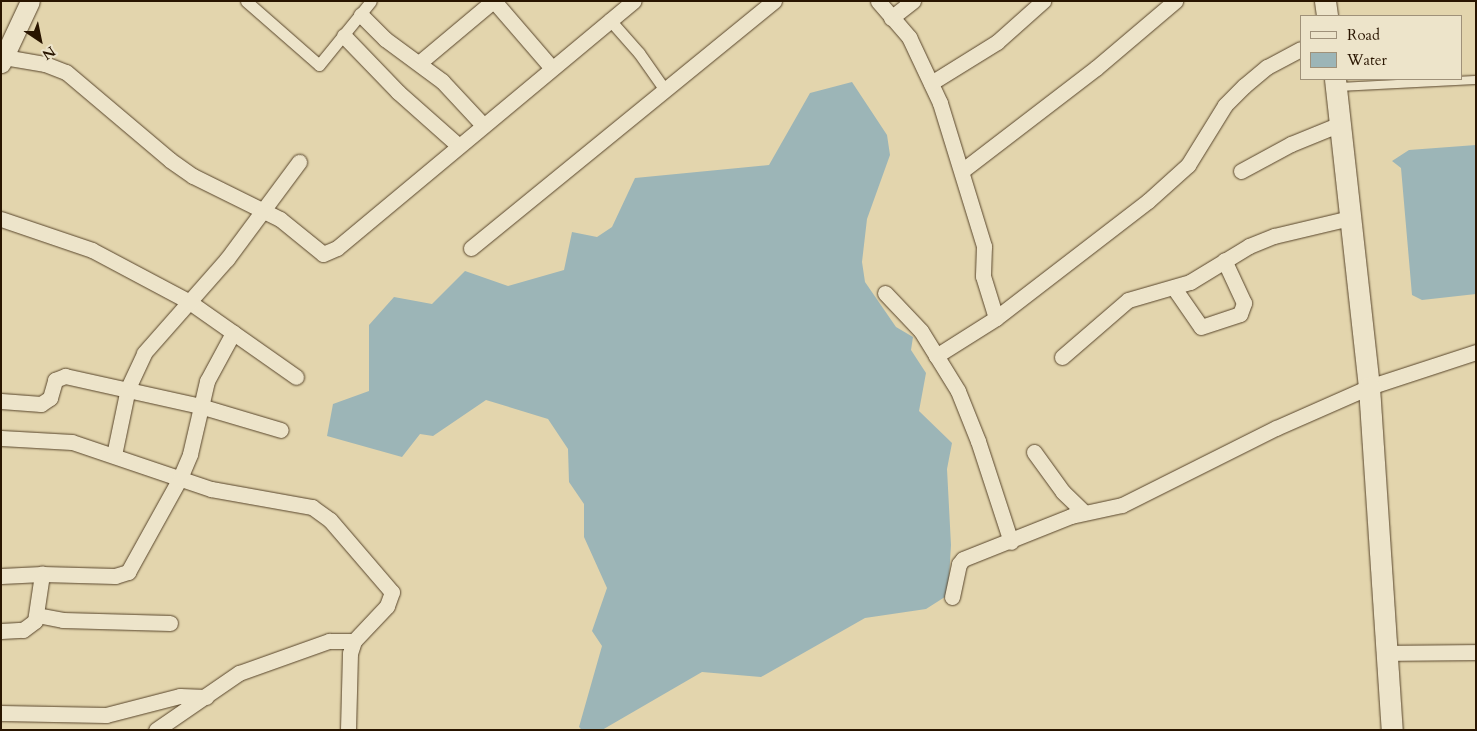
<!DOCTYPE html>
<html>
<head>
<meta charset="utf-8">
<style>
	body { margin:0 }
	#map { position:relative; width:1477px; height:731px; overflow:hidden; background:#e3d5ad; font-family:Cardo,serif }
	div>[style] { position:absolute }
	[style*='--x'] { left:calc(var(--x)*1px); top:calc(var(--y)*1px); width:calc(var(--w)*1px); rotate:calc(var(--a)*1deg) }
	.water>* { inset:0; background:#9cb5b7 }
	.roads { filter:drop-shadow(0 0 1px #58452b) drop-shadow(0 0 1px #58452b) }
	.service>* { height:8px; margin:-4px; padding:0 4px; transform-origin:4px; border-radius:4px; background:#ede4ca }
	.pedestrian>* { height:11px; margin:-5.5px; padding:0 5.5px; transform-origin:5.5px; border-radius:5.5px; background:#ede4ca }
	.minor>* { height:15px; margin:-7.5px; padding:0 7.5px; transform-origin:7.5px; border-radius:7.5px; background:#ede4ca }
	.tertiary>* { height:19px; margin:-9.5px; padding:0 9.5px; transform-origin:9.5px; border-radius:9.5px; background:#ede4ca }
	.secondary>* { height:21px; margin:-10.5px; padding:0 10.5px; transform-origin:10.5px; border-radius:10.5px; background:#ede4ca }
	span { translate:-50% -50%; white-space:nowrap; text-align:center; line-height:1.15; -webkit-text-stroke:5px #ede4ca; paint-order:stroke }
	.frame { position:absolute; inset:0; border:2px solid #291500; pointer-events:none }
	.legend { position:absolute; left:1300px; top:15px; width:162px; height:65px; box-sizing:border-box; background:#ede4ca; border:1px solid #9f9179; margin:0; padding:6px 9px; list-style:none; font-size:15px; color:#291500 }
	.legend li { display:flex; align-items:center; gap:10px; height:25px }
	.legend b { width:25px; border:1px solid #9f9179 }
	.north { position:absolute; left:15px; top:15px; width:50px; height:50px; -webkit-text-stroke:4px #ede4ca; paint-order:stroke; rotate:146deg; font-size:14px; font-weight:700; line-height:20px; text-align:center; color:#291500 }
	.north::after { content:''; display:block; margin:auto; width:18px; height:22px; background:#291500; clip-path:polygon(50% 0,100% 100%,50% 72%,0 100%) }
</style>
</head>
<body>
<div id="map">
	<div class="water">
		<div style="clip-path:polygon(852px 82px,887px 135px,890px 155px,867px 219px,862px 262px,865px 282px,896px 327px,913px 337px,911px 350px,926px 373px,919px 411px,952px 443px,947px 469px,951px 545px,948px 595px,926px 609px,865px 618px,761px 677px,702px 672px,602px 730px,582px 730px,579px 727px,602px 646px,592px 631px,607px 588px,584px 537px,584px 504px,569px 482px,568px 449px,548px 419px,486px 400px,433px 436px,420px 434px,402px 457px,327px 436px,333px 404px,369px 391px,369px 325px,394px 297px,432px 304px,465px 271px,508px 286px,564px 270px,572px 232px,597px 237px,612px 227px,635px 178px,769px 165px,810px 93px)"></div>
		<div style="clip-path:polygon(1476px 145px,1476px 294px,1422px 300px,1412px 295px,1401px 168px,1392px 161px,1409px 150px)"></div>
	</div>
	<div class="roads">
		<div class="service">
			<div style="--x:1338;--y:87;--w:138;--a:-2.9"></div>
		</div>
		<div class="pedestrian">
			<div style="--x:246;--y:1;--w:97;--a:41.2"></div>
			<div style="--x:319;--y:65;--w:82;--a:-50.9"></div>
			<div style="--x:609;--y:19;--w:45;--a:48.6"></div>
			<div style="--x:639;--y:53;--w:45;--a:54.9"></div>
		</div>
		<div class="minor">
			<div style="--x:494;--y:1;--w:87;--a:49.2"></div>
			<div style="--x:878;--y:1;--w:48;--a:49.3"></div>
			<div style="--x:909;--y:37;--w:73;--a:64.8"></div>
			<div style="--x:940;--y:103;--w:150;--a:72.9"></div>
			<div style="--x:984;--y:246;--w:30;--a:92"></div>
			<div style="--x:983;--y:276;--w:44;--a:72.8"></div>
			<div style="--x:361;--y:15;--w:34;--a:45"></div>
			<div style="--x:385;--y:39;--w:71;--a:36.4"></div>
			<div style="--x:442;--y:81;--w:59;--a:47.1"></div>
			<div style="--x:891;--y:18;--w:28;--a:-38"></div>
			<div style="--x:344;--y:36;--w:78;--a:46"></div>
			<div style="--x:398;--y:92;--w:80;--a:41.5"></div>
			<div style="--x:4;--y:57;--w:42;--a:9.7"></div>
			<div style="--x:45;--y:64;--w:22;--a:21"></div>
			<div style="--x:66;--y:72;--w:136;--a:40.2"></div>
			<div style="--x:170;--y:160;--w:28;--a:35"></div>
			<div style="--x:193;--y:176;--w:97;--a:26.3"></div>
			<div style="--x:280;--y:219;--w:55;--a:39.1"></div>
			<div style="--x:323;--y:254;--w:15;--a:-23"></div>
			<div style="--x:337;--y:248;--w:386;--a:-39.8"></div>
			<div style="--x:419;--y:63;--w:97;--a:-40"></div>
			<div style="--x:931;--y:83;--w:78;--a:-31.8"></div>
			<div style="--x:997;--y:42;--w:62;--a:-41.7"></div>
			<div style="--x:963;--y:170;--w:168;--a:-37.5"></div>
			<div style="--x:1096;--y:68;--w:104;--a:-40.3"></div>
			<div style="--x:1241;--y:171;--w:57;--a:-28.4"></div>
			<div style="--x:1291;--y:144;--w:53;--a:-22.2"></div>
			<div style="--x:1;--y:219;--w:96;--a:18.8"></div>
			<div style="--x:92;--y:250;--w:109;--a:28"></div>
			<div style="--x:188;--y:301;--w:132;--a:35.1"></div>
			<div style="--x:471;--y:248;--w:391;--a:-39.2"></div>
			<div style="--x:1174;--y:288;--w:47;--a:55.3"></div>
			<div style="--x:1201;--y:327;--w:41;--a:-18.4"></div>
			<div style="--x:1240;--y:314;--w:12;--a:-70"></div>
			<div style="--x:1244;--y:303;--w:47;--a:-114.9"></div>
			<div style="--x:885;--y:293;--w:52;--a:46.5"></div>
			<div style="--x:921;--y:331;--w:70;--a:58.3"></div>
			<div style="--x:958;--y:391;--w:54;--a:68.2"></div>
			<div style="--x:978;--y:441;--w:106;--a:71.9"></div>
			<div style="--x:936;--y:356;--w:71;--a:-32.3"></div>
			<div style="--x:996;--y:318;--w:192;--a:-37.6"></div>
			<div style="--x:1148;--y:201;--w:54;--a:-42"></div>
			<div style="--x:1188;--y:165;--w:70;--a:-58.3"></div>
			<div style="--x:1225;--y:105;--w:27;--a:-45"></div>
			<div style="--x:1244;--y:86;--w:30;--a:-40"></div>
			<div style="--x:1267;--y:67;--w:38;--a:-28"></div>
			<div style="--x:1062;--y:357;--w:87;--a:-40.8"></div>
			<div style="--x:1128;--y:300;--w:65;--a:-16.2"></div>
			<div style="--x:1190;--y:282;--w:69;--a:-31.4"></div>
			<div style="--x:1249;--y:246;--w:27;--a:-22"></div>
			<div style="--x:1274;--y:236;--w:78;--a:-13.3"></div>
			<div style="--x:1;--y:401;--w:40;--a:4.3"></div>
			<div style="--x:41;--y:404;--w:11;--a:-34"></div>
			<div style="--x:50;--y:398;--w:19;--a:-74"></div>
			<div style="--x:55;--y:380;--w:11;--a:-22"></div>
			<div style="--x:65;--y:376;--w:138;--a:12.5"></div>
			<div style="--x:200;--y:406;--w:84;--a:16.5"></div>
			<div style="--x:1;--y:438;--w:71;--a:3.2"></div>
			<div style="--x:72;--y:442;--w:147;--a:18.7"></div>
			<div style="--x:211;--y:489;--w:103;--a:10.1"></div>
			<div style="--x:312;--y:507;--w:22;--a:36"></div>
			<div style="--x:330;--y:520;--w:95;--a:49.3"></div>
			<div style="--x:392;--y:592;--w:15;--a:110"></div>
			<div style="--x:387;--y:606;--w:48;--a:133.3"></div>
			<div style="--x:354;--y:641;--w:13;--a:108"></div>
			<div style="--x:350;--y:653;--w:77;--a:91.5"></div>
			<div style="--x:1034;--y:452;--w:49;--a:54.1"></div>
			<div style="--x:1063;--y:492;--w:29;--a:44"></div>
			<div style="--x:114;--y:455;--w:68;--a:-78.2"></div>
			<div style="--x:128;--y:388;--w:38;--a:-65"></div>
			<div style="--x:144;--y:353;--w:125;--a:-48.6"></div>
			<div style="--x:227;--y:259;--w:121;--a:-53.4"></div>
			<div style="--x:1;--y:576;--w:41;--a:-2.8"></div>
			<div style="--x:42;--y:574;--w:73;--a:1.6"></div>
			<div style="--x:115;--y:576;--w:14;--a:-17"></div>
			<div style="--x:128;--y:572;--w:107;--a:-61"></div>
			<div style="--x:180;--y:478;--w:26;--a:-67"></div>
			<div style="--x:190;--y:454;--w:75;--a:-76.9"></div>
			<div style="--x:207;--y:381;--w:55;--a:-61.6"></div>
			<div style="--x:952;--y:597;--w:34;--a:-78"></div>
			<div style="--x:959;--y:564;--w:6;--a:-51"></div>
			<div style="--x:963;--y:559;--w:116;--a:-21.7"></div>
			<div style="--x:1071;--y:516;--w:52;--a:-12.2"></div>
			<div style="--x:1122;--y:505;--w:172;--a:-26.6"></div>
			<div style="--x:1276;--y:428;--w:102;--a:-23.8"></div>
			<div style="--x:1369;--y:387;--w:113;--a:-18.1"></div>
			<div style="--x:37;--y:615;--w:26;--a:11"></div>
			<div style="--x:63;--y:620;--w:107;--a:1.6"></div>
			<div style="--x:1;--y:631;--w:22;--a:-3"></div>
			<div style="--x:23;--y:630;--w:15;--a:-37"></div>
			<div style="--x:35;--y:621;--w:48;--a:-81.5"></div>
			<div style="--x:1385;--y:653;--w:91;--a:-0.6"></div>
			<div style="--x:1;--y:713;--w:105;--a:1.1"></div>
			<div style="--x:106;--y:715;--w:76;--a:-14.4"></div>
			<div style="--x:180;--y:696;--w:26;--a:2"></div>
			<div style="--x:156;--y:730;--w:101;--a:-34.5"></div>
			<div style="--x:239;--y:673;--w:96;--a:-19.6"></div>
			<div style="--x:329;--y:641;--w:25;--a:0"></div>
		</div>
		<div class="tertiary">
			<div style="--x:1;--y:63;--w:68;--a:-64.9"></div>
		</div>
		<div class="secondary">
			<div style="--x:1325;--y:1;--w:15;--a:82"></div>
			<div style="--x:1335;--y:79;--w:310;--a:83.7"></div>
			<div style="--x:1369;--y:387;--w:344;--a:86.2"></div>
		</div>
	</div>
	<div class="frame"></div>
	<ul class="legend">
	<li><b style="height:6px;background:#ede4ca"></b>Road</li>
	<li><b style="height:14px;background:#9cb5b7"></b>Water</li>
	</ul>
	<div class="north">N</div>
</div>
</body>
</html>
